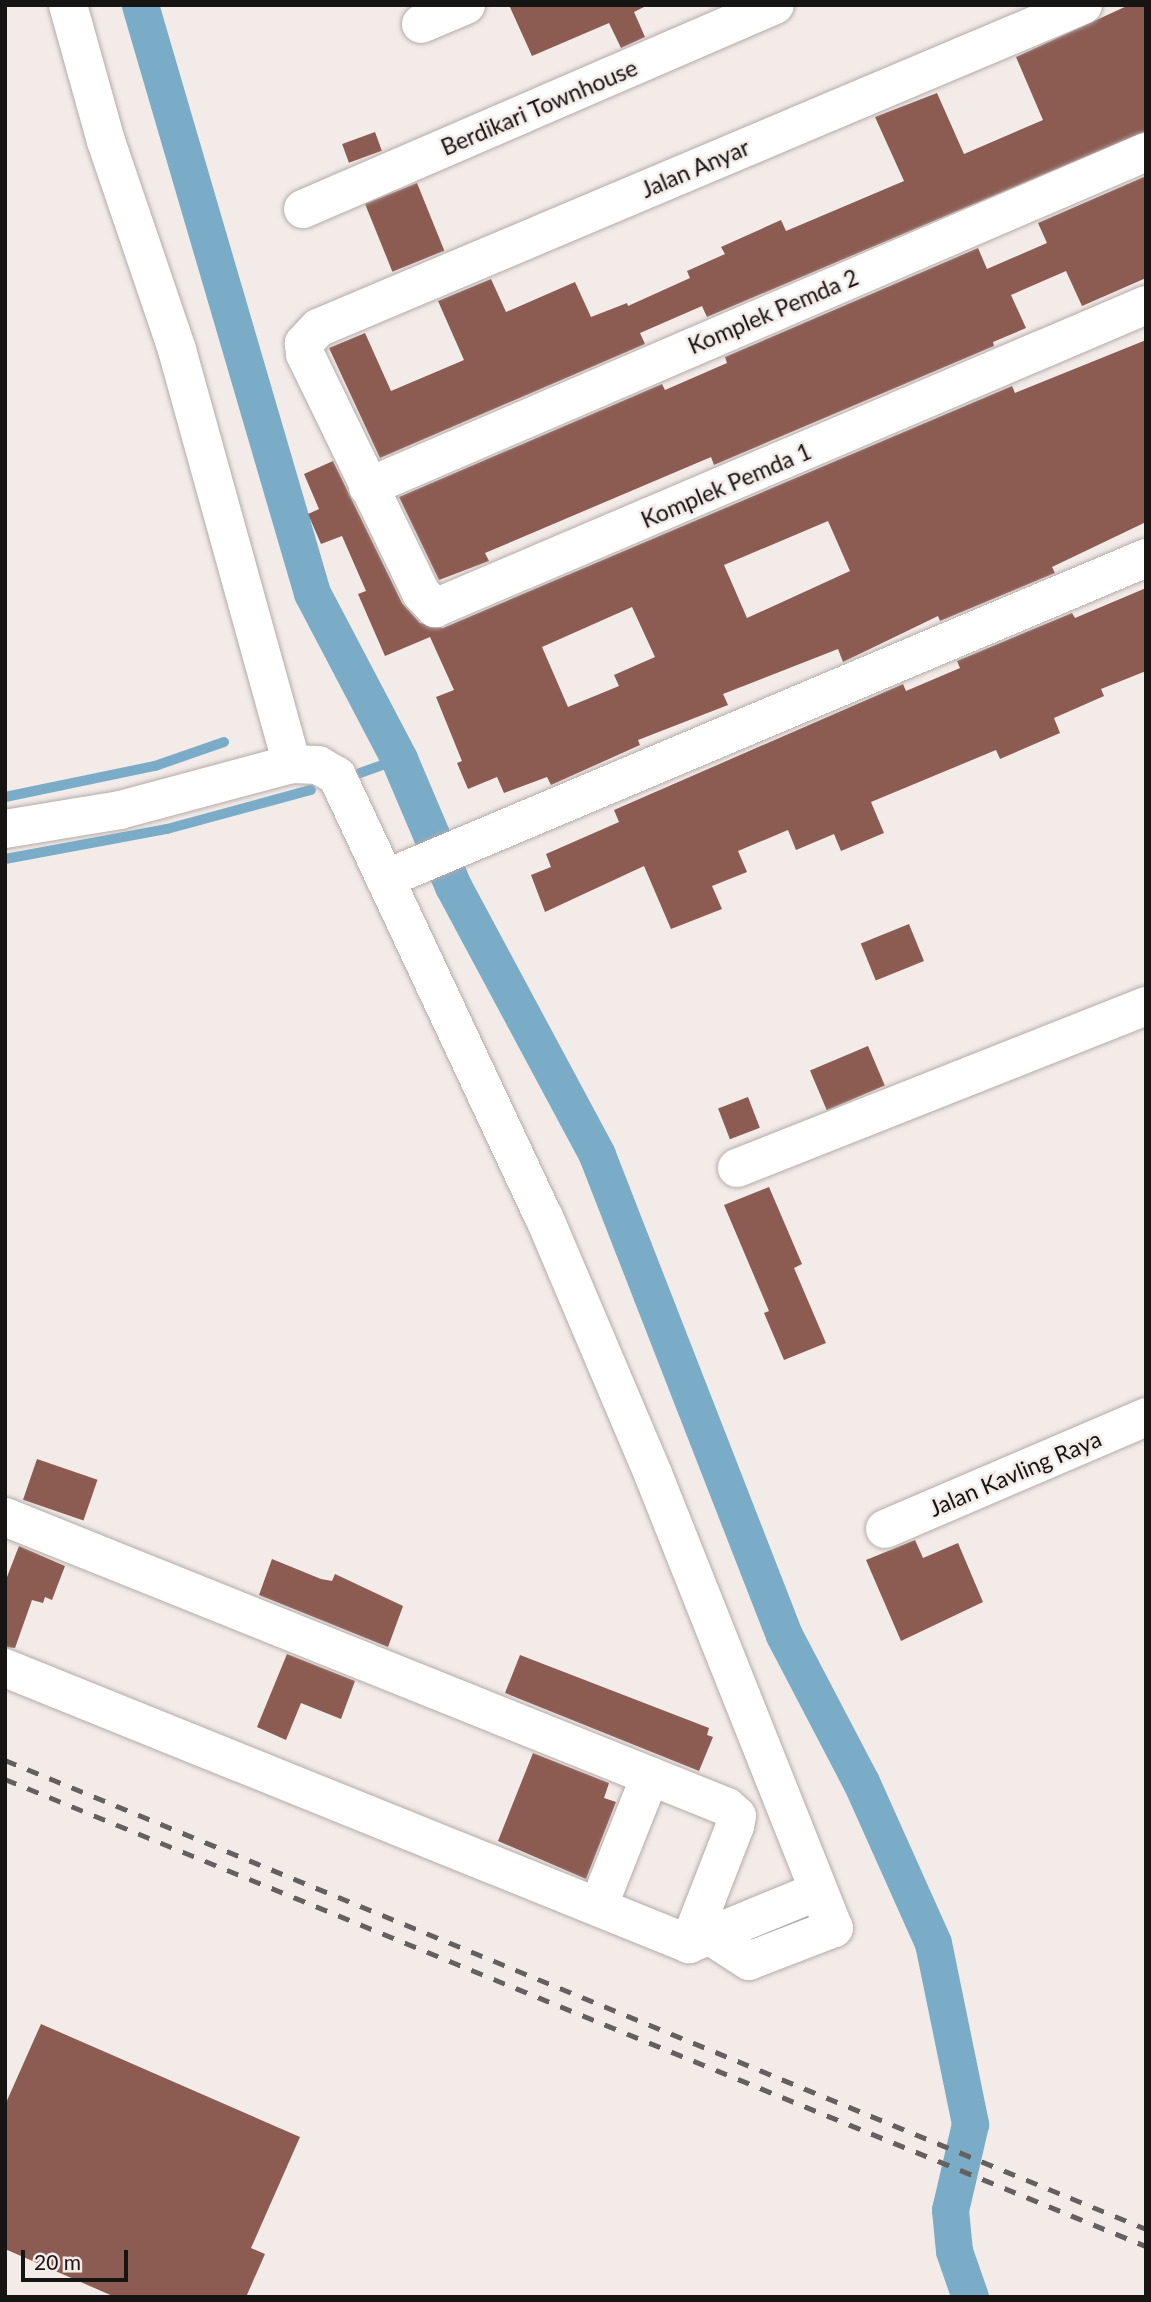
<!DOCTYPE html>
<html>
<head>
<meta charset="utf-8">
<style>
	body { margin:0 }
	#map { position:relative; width:1151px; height:2302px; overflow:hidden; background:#f3ebe8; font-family:Lato,sans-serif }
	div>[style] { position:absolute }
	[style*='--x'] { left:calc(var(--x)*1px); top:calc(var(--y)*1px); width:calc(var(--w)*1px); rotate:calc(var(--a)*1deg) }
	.stream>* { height:10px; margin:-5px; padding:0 5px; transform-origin:5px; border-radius:5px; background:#7aacc8 }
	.canal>* { height:37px; margin:-18.5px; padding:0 18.5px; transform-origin:18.5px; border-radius:18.5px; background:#7aacc8 }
	.building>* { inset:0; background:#8c5b51; transform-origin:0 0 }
	.roads { filter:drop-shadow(0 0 2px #b3aba9) drop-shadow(0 0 2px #b3aba9) }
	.street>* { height:38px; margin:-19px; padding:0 19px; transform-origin:19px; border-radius:19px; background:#fff }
	.rail>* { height:5px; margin-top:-2.5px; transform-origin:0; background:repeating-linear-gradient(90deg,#64605f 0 12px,transparent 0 24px) }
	span { translate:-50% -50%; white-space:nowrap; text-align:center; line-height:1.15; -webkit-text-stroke:5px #f3ebe8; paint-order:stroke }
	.street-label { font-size:23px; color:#171414 }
	.frame { position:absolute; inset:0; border:7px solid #171414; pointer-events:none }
	.scale { position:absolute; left:21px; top:2250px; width:107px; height:32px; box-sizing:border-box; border:4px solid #171414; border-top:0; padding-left:9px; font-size:21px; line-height:24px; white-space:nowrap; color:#171414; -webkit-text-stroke:5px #f3ebe8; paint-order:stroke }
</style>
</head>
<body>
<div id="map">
	<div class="stream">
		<div style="--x:360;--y:773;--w:41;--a:-19.7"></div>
		<div style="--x:5;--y:797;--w:153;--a:-11.7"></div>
		<div style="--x:155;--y:766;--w:73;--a:-19.2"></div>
		<div style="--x:5;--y:859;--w:165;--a:-10.5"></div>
		<div style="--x:167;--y:829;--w:149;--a:-15.2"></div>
	</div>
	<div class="canal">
		<div style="--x:140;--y:5;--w:613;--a:73.69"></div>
		<div style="--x:312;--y:593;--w:187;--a:62.3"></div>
		<div style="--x:399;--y:759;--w:138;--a:67"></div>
		<div style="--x:453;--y:886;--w:305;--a:61.8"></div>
		<div style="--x:597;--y:1155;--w:515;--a:68.71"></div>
		<div style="--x:784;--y:1635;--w:166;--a:62.4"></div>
		<div style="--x:861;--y:1782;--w:176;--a:65.9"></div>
		<div style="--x:933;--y:1943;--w:185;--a:78.4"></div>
		<div style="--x:970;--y:2124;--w:88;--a:103.1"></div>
		<div style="--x:950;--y:2210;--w:41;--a:84.4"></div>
		<div style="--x:954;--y:2251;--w:49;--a:70.8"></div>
	</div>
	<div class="building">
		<div style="clip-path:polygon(509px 5px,648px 5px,634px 12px,645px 37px,621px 48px,609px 23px,532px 56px)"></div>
		<div style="clip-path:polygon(1129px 5px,1146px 5px,1146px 131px,707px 317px,702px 306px,640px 333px,645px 344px,380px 458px,329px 348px,365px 333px,391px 391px,464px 360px,438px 301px,491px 279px,506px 312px,575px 282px,591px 317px,627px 303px,628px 306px,690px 278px,687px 271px,725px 254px,721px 247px,781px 220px,786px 231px,904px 181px,875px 117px,937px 93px,964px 154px,1043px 120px,1016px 57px)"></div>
		<div style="left:375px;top:132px;width:20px;height:35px;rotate:70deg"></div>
		<div style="clip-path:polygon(1146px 176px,1146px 278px,1082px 306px,1066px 271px,1011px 295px,1026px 328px,993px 342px,994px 346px,714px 465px,711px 457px,485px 553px,489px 561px,439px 580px,399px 497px,662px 384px,665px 390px,727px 363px,725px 357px,978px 248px,987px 269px,1047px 243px,1038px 223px)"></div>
		<div style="left:417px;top:183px;width:73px;height:56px;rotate:68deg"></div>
		<div style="clip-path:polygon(evenodd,1146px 340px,1146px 522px,1052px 567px,1055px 573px,940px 621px,938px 616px,843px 662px,838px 649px,723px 694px,728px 705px,638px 740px,640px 745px,551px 785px,547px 777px,504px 793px,497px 777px,468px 789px,457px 763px,462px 761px,436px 697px,454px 690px,430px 637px,385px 656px,358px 594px,366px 591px,342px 536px,321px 544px,308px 514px,319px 509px,304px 474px,333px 461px,402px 603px,420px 623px,443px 628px,1012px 386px,1015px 393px,1146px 340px,828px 521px,850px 571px,747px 618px,724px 565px,828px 521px,1146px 340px,632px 607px,655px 657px,614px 675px,619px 686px,568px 707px,542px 647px,632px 607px)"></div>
		<div style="clip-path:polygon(1146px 588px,1146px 671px,1101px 689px,1104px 696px,1054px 718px,1060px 733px,1000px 759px,996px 750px,871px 802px,884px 833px,841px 851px,834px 834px,796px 850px,788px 830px,738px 851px,747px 872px,712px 886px,722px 909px,671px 929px,644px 866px,545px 912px,531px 875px,551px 867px,546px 854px,619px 822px,614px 810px,903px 684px,906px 691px,960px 668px,957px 661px,1072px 613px,1075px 618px)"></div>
		<div style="left:909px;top:924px;width:40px;height:52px;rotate:68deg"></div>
		<div style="left:868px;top:1046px;width:43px;height:63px;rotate:67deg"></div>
		<div style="left:748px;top:1097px;width:33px;height:32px;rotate:69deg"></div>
		<div style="clip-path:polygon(769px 1187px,802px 1264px,794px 1268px,826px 1343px,784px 1360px,764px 1313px,769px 1311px,724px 1205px)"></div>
		<div style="left:37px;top:1459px;width:64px;height:43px;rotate:19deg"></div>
		<div style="clip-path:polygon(915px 1540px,923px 1558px,958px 1543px,983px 1602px,901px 1641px,866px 1560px)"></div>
		<div style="clip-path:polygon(19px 1546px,65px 1566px,52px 1600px,45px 1597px,43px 1603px,32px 1600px,15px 1648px,5px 1647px,5px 1582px)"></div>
		<div style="clip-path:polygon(272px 1559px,321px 1579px,332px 1581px,335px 1574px,403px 1606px,388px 1647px,259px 1595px)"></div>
		<div style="clip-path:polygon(287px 1654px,355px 1681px,341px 1719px,301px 1703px,286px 1740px,257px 1727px)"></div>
		<div style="clip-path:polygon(520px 1655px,709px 1728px,707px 1735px,713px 1737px,699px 1771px,505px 1693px)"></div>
		<div style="clip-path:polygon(533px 1753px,609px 1783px,604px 1798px,616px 1802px,586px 1879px,498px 1841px)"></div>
		<div style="clip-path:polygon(41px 2024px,300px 2137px,251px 2248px,265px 2254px,246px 2297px,115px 2297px,5px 2249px,5px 2105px)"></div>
	</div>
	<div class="roads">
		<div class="street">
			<div style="--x:68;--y:5;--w:141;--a:74.4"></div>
			<div style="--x:106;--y:141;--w:221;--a:71.2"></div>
			<div style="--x:177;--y:350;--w:430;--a:74.5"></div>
			<div style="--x:1083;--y:5;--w:830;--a:157.11"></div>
			<div style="--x:318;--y:328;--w:21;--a:133"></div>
			<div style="--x:304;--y:343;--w:11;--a:85"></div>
			<div style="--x:305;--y:354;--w:266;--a:64.1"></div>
			<div style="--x:421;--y:593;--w:21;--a:47"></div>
			<div style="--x:435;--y:608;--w:773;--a:-23.08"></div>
			<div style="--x:421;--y:24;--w:49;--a:-22.9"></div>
			<div style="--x:303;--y:209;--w:514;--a:-23.37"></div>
			<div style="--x:368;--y:487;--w:847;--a:-23.3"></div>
			<div style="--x:5;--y:829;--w:117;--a:-9.4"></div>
			<div style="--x:120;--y:810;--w:178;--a:-15"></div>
			<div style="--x:292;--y:764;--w:26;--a:2"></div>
			<div style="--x:318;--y:765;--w:22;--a:30"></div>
			<div style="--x:337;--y:776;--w:487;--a:64.9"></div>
			<div style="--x:544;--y:1217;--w:279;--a:67"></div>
			<div style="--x:653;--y:1474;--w:489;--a:68.3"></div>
			<div style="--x:834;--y:1928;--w:91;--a:158.8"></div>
			<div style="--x:749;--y:1961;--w:44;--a:-147"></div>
			<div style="--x:385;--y:879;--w:826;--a:-22.87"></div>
			<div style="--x:737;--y:1168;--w:440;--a:-21.6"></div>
			<div style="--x:5;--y:1517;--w:778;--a:21.88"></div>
			<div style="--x:727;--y:1807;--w:13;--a:42"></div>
			<div style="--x:737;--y:1816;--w:10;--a:101"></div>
			<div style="--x:735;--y:1826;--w:127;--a:111.3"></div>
			<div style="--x:885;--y:1529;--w:284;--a:-23.2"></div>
			<div style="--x:5;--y:1668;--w:738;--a:21.97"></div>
			<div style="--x:689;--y:1944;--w:139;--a:-22.3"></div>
			<div style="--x:598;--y:1907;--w:141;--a:-68.3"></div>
		</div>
	</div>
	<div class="rail">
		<div style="--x:5;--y:1760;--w:1234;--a:22.34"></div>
		<div style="--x:5;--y:1779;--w:1233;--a:22.26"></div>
	</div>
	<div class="street-label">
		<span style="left:539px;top:107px;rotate:-23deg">Berdikari Townhouse</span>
		<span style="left:695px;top:168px;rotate:-23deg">Jalan Anyar</span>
		<span style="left:773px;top:311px;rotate:-23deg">Komplek Pemda 2</span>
		<span style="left:726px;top:485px;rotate:-23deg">Komplek Pemda 1</span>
		<span style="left:1015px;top:1473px;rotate:-23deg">Jalan Kavling Raya</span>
	</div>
	<div class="frame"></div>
	<div class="scale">20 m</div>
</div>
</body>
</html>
